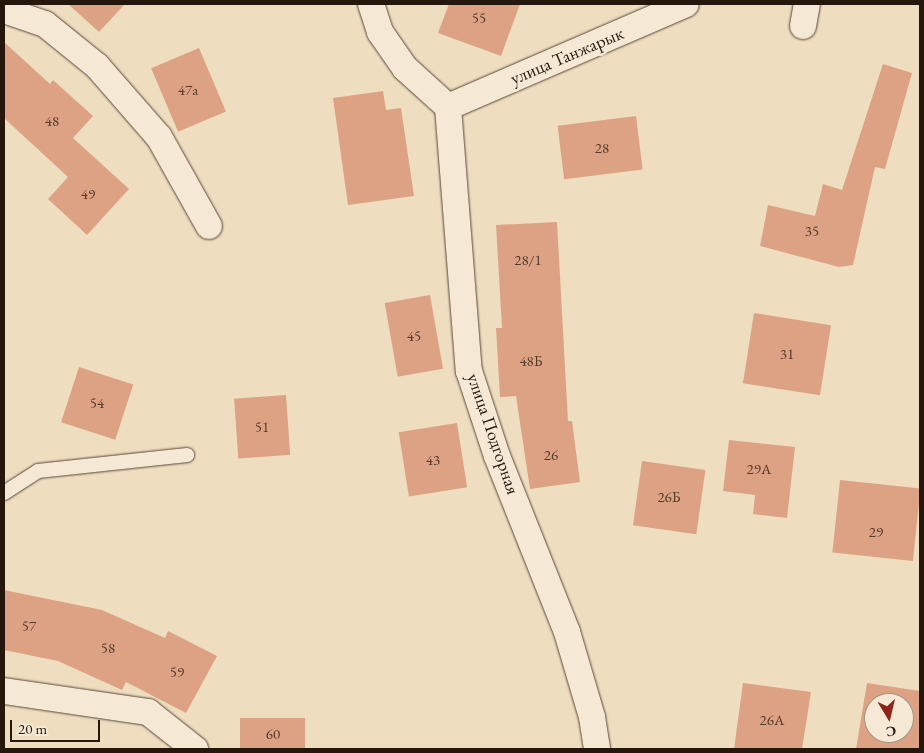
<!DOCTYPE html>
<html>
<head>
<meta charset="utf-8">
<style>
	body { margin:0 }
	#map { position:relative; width:924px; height:753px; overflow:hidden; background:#efddbf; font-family:"EB Garamond",serif }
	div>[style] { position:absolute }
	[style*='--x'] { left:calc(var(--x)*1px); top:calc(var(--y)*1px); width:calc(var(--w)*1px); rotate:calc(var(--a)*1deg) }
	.building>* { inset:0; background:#dda284; transform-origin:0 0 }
	.roads { filter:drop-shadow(0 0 1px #58483a) drop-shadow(0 0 1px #58483a) }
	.service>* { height:14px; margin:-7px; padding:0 7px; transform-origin:7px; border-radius:7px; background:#f5e9d5 }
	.minor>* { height:26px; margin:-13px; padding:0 13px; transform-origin:13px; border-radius:13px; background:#f5e9d5 }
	span { translate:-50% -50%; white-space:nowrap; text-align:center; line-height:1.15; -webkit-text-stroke:5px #f5e9d5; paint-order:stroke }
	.number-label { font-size:15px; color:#543a2b }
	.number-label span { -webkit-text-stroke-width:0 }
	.street-label { font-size:18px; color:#26170d }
	.frame { position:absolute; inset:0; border:5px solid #26170d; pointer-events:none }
	.north { position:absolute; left:864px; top:693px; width:50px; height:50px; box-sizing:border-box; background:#f5e9d5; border:1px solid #a29585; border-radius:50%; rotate:171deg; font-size:14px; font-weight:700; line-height:20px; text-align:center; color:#26170d }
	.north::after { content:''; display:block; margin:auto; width:18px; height:22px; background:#8f2418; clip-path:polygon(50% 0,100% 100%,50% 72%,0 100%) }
	.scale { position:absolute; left:10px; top:720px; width:90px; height:22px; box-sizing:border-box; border:2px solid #26170d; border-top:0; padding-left:6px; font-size:15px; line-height:18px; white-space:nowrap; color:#26170d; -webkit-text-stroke:4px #f5e9d5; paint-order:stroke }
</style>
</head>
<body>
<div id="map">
	<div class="building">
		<div style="clip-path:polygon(68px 4px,125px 4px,99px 32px)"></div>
		<div style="clip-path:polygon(449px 4px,520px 4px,501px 56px,438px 33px)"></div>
		<div style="clip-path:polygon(4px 42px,50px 84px,53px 80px,93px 116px,73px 138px,129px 189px,87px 235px,48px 199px,68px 177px,4px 118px)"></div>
		<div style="left:199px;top:48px;width:69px;height:52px;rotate:67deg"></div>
		<div style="clip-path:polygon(883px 64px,912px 73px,885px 169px,875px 167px,853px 265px,839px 267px,760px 246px,768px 205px,815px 216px,823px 184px,842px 190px)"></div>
		<div style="clip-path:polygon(383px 91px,386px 110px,401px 108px,414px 196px,348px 205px,333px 98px)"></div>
		<div style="left:636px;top:116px;width:54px;height:79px;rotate:83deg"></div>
		<div style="clip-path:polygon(557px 222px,568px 421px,572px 421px,580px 482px,530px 489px,516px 396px,500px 397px,496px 328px,502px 328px,496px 225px)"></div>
		<div style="left:430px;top:295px;width:75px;height:46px;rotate:80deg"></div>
		<div style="left:754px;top:313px;width:78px;height:71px;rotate:9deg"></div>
		<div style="left:79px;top:367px;width:57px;height:58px;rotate:18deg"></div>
		<div style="left:286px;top:395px;width:60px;height:52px;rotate:86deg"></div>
		<div style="left:457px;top:423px;width:65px;height:59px;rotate:81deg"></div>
		<div style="clip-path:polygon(729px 440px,795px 447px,787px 518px,753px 514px,755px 495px,723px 491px)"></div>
		<div style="left:642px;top:461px;width:64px;height:65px;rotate:8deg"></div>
		<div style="left:840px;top:480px;width:81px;height:73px;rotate:6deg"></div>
		<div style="clip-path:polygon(4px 590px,102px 610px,165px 638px,168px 631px,217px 656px,186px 713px,126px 682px,122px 690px,58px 661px,4px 650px)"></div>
		<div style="clip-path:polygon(743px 683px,811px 692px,802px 749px,734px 749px)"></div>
		<div style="clip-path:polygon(evenodd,867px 683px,920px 691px,920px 749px,856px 749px,867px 683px,874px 703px,904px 703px,904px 733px,874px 733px,874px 703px)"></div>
		<div style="left:305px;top:718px;width:31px;height:65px;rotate:90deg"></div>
	</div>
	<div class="roads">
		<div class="service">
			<div style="--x:4;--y:493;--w:40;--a:-32.9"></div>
			<div style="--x:38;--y:471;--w:150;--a:-6.1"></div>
		</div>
		<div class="minor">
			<div style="--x:371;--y:4;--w:29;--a:72"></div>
			<div style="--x:380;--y:32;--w:44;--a:55.2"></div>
			<div style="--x:405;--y:68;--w:58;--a:42.2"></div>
			<div style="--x:4;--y:10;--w:43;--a:18.9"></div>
			<div style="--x:45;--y:24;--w:67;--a:38.9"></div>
			<div style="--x:97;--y:66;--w:94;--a:48.9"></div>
			<div style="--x:159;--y:137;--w:102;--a:60.7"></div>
			<div style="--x:803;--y:26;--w:22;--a:-80"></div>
			<div style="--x:448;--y:107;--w:265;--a:85.5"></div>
			<div style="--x:469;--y:371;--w:89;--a:71.8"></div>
			<div style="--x:497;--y:456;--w:189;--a:68.3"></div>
			<div style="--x:567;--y:632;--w:89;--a:73.6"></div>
			<div style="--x:592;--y:717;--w:32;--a:81"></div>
			<div style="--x:448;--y:107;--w:259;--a:-23.4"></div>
			<div style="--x:4;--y:691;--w:146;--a:8.3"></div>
			<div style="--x:148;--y:712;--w:60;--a:38.2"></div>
		</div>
	</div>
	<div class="number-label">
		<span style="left:479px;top:18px">55</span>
		<span style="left:188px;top:90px">47а</span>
		<span style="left:52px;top:121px">48</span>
		<span style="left:602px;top:148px">28</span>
		<span style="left:88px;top:194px">49</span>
		<span style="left:812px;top:231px">35</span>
		<span style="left:528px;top:260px">28/1</span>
		<span style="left:414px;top:336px">45</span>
		<span style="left:787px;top:354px">31</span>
		<span style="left:531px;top:361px">48Б</span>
		<span style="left:97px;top:403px">54</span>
		<span style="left:262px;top:427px">51</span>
		<span style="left:551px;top:455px">26</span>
		<span style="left:433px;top:460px">43</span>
		<span style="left:759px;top:469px">29А</span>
		<span style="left:669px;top:497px">26Б</span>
		<span style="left:876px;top:532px">29</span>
		<span style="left:29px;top:626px">57</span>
		<span style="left:108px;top:648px">58</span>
		<span style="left:177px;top:672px">59</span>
		<span style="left:772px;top:720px">26А</span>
		<span style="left:273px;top:734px">60</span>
	</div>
	<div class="street-label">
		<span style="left:567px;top:56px;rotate:-23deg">улица Танжарык</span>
		<span style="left:493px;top:434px;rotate:71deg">улица Подгорная</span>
	</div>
	<div class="frame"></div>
	<div class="north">С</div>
	<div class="scale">20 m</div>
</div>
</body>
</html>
